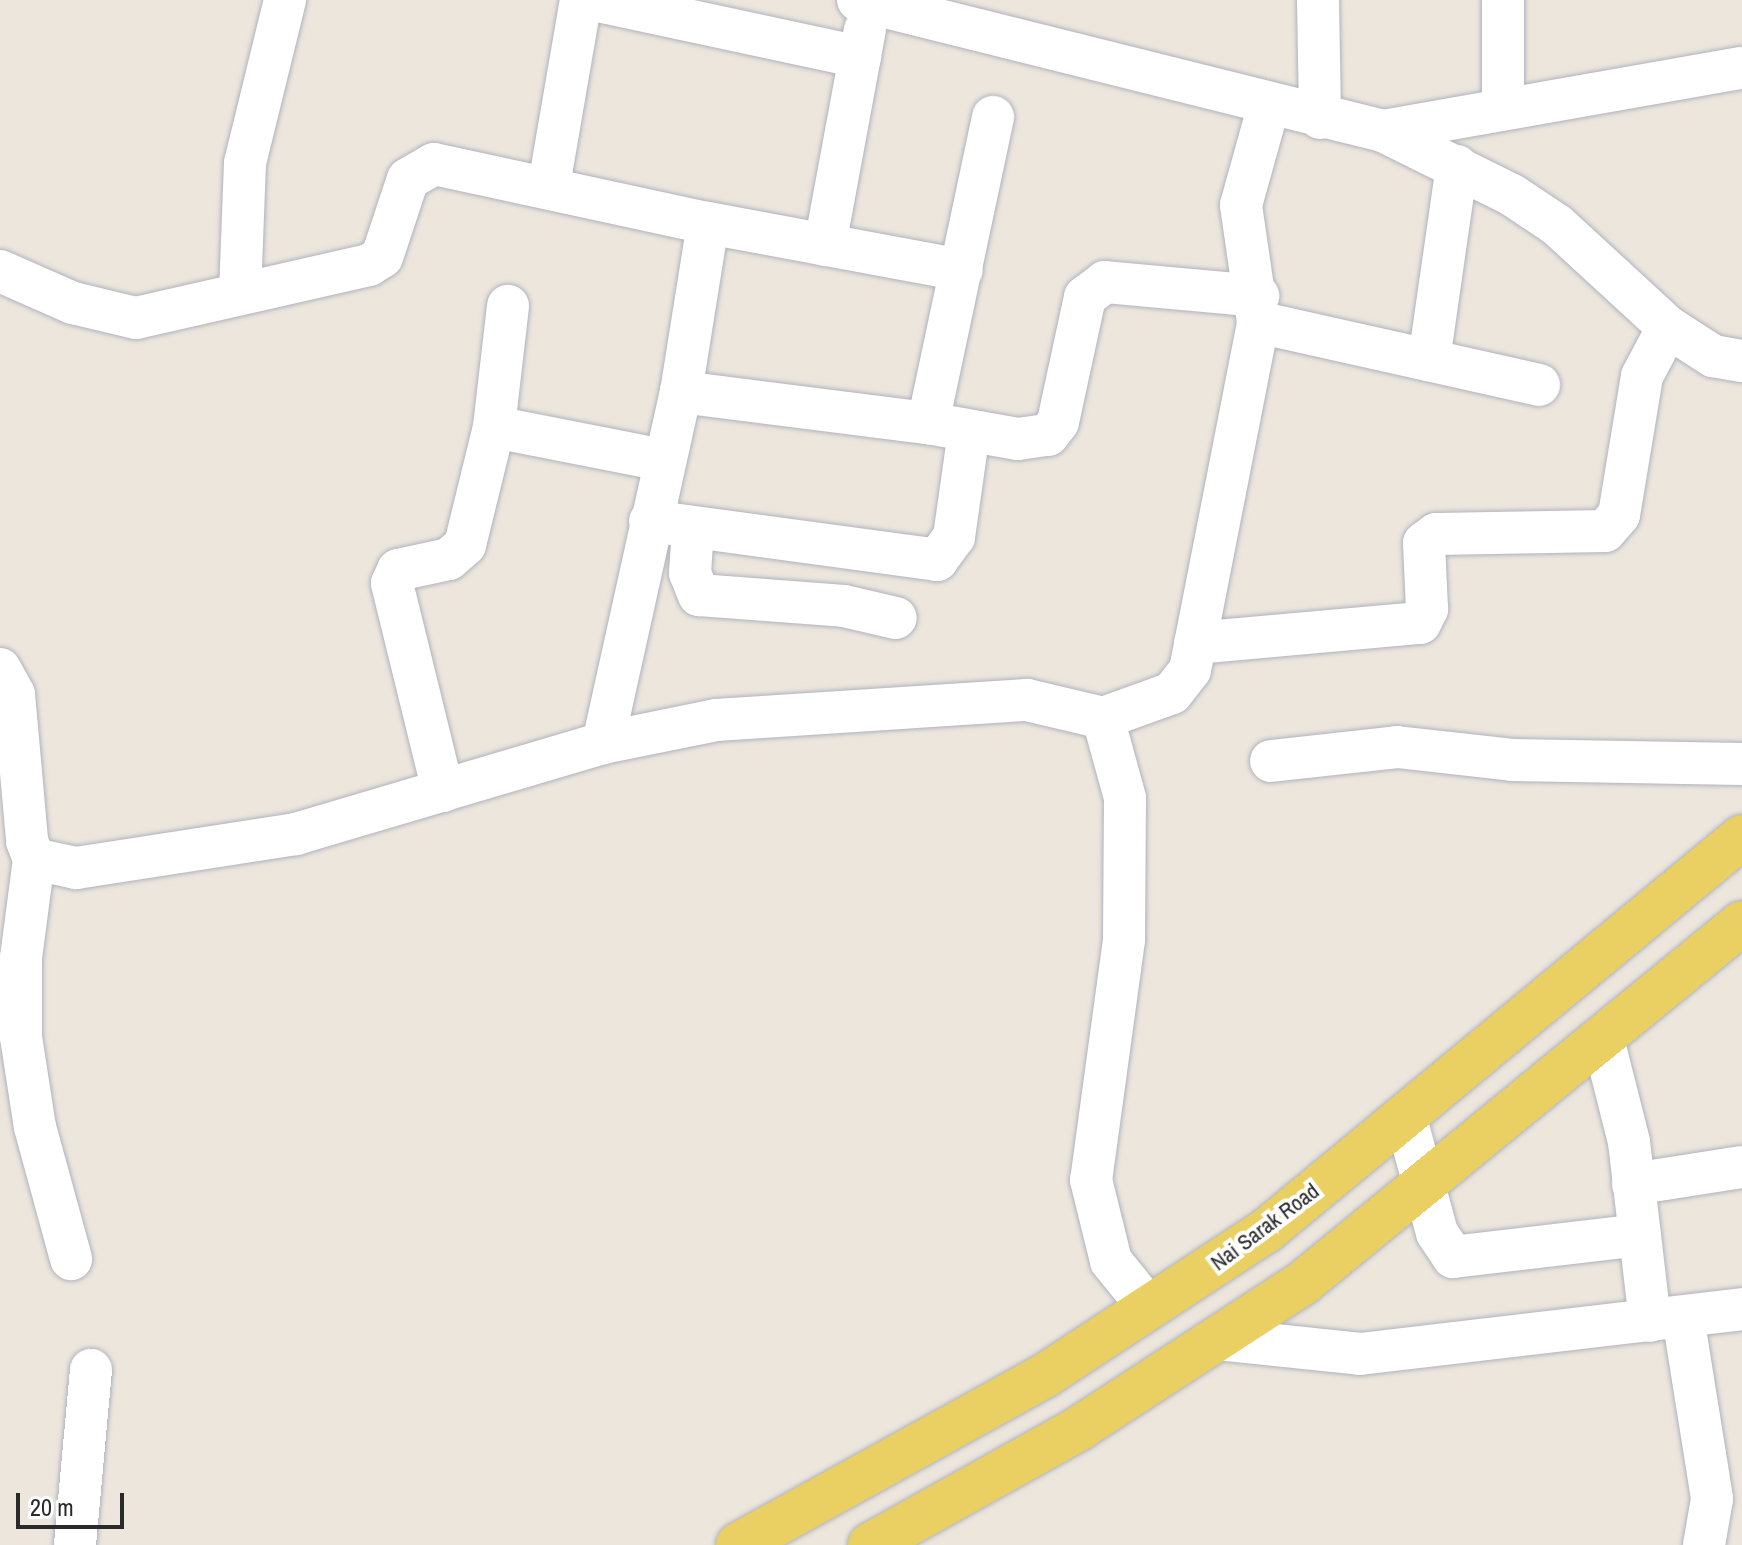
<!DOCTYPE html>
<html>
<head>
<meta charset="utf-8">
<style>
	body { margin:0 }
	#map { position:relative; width:1742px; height:1545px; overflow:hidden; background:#ece6dd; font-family:"Archivo Narrow",sans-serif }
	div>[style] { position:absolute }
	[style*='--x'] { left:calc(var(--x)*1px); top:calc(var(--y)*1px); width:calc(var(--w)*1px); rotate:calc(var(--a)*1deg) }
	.roads { filter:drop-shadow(0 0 2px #b0b3bd) drop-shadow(0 0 2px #b0b3bd) }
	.street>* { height:42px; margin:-21px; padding:0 21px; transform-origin:21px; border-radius:21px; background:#fff }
	.primary>* { height:44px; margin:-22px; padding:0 22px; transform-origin:22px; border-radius:22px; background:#ead063 }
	span { translate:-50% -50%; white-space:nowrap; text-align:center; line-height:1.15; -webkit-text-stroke:8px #fff; paint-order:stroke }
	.street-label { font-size:22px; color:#2a2a2a }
	.scale { position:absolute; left:16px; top:1493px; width:108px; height:36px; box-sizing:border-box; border:4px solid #2a2a2a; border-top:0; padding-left:10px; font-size:24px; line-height:28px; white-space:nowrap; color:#2a2a2a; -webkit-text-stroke:6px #fff; paint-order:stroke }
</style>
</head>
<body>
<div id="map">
	<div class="roads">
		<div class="street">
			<div style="--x:594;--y:0;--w:272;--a:12.1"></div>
			<div style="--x:858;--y:0;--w:541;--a:14.01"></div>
			<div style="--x:1383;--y:131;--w:144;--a:26.4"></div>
			<div style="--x:1512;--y:195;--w:54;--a:33.7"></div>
			<div style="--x:1557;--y:225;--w:151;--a:42.6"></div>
			<div style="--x:1668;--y:327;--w:54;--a:32.8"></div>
			<div style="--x:1713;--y:356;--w:29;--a:10"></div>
			<div style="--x:1318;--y:0;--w:118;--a:89"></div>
			<div style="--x:1503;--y:106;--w:106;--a:-90"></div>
			<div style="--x:1383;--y:131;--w:364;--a:-10"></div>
			<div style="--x:549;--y:185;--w:188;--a:-80.2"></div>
			<div style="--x:825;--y:245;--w:219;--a:-79.5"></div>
			<div style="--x:0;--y:271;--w:80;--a:23.7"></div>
			<div style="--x:73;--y:303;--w:65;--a:13.4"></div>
			<div style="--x:136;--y:318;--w:239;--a:-12.8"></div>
			<div style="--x:369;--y:265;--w:15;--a:-32"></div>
			<div style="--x:382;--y:257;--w:82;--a:-71.6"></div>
			<div style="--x:408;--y:179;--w:30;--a:-30"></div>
			<div style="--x:434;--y:164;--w:280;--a:12.2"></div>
			<div style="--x:240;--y:293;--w:130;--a:-87.8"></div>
			<div style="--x:245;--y:163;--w:168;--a:-76.2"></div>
			<div style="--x:1258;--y:322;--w:288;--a:12.6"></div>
			<div style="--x:1429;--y:360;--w:196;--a:-81.8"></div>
			<div style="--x:681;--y:392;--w:171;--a:-80.9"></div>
			<div style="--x:708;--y:223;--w:258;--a:10.5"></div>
			<div style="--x:928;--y:423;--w:91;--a:10.1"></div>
			<div style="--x:1018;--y:439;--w:30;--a:-8"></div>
			<div style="--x:1048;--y:435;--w:16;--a:-52"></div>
			<div style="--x:1058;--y:422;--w:128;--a:-77.8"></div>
			<div style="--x:1085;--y:297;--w:25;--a:-37"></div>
			<div style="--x:1105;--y:282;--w:154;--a:5.2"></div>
			<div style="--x:494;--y:427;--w:171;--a:11.1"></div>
			<div style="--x:650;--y:521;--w:290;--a:7.7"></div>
			<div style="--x:937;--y:560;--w:29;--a:-54"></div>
			<div style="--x:954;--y:537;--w:107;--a:-81.9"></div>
			<div style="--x:693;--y:528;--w:45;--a:93.8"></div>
			<div style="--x:690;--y:573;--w:24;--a:68"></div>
			<div style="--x:699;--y:595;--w:145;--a:4.3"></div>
			<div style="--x:844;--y:606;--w:53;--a:13"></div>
			<div style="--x:1195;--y:643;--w:226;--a:-5.1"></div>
			<div style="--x:1420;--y:623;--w:16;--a:-63"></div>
			<div style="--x:1427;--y:609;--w:66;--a:-92.6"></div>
			<div style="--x:1424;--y:543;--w:15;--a:-37"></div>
			<div style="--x:1436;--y:534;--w:169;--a:-1"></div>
			<div style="--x:1605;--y:531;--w:21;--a:-49"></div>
			<div style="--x:1619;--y:515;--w:141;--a:-80.6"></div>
			<div style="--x:1642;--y:376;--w:55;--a:-62"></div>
			<div style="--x:0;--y:669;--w:29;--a:61"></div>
			<div style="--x:14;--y:694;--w:148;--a:84.9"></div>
			<div style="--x:27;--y:841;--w:19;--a:69"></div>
			<div style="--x:34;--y:859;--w:43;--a:12.1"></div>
			<div style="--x:76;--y:868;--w:223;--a:-8.8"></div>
			<div style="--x:296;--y:834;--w:320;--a:-16.5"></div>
			<div style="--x:603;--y:743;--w:115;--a:-11.5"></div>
			<div style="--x:716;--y:720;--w:312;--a:-3.7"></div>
			<div style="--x:1027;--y:700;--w:78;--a:13.3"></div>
			<div style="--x:1103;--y:718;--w:83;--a:74.6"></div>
			<div style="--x:1125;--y:798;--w:142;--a:90.4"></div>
			<div style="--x:1124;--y:940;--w:242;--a:97.8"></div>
			<div style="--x:1091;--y:1180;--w:83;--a:76.1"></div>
			<div style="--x:1111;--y:1261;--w:60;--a:51"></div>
			<div style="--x:1103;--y:718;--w:73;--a:-19.9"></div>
			<div style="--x:1172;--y:693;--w:29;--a:-52"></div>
			<div style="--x:1190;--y:670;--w:355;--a:-78.9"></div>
			<div style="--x:1258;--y:322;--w:118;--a:-98.3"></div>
			<div style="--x:1241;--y:205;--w:104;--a:-74.4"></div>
			<div style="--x:603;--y:743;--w:360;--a:-77.5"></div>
			<div style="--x:681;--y:392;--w:249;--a:7.2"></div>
			<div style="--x:928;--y:423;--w:313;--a:-78"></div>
			<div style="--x:1271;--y:761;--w:127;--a:-6.3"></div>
			<div style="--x:1397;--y:747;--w:116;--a:6.4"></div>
			<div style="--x:1512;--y:760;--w:230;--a:1"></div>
			<div style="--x:443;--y:791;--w:214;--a:-103.8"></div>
			<div style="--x:392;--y:583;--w:14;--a:-65"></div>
			<div style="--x:398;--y:570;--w:52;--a:-12.2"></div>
			<div style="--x:449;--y:559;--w:21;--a:-41"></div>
			<div style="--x:465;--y:545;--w:122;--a:-76.2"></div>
			<div style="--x:494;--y:427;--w:122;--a:-83.4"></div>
			<div style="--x:34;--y:859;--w:100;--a:97.5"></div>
			<div style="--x:21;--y:958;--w:79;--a:90"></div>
			<div style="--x:21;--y:1037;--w:91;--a:81.2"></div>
			<div style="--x:35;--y:1127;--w:137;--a:74.7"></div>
			<div style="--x:1603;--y:1039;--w:106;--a:75.8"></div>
			<div style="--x:1629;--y:1142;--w:180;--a:83.3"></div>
			<div style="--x:1405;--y:1115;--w:122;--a:74.8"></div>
			<div style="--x:1437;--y:1233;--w:29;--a:56"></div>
			<div style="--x:1453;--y:1257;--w:188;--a:-6.7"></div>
			<div style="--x:1633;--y:1184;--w:110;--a:-8.9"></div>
			<div style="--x:1683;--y:1317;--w:184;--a:80.9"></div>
			<div style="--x:1712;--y:1499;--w:47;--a:99.9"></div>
			<div style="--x:1218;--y:1339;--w:143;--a:6"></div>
			<div style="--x:1360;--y:1354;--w:385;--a:-6.7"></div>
			<div style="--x:75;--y:1545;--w:176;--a:-84.8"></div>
		</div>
		<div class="primary">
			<div style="--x:738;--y:1545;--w:350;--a:-28.9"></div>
			<div style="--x:1044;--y:1376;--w:265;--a:-33.2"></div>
			<div style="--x:1266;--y:1231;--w:618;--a:-39.62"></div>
			<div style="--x:870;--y:1545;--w:238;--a:-29.1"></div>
			<div style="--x:1078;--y:1429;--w:270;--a:-33"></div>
			<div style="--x:1304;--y:1282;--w:566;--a:-39.34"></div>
		</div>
	</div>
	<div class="street-label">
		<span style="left:1265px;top:1227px;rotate:-37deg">Nai Sarak Road</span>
	</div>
	<div class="scale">20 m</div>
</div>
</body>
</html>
